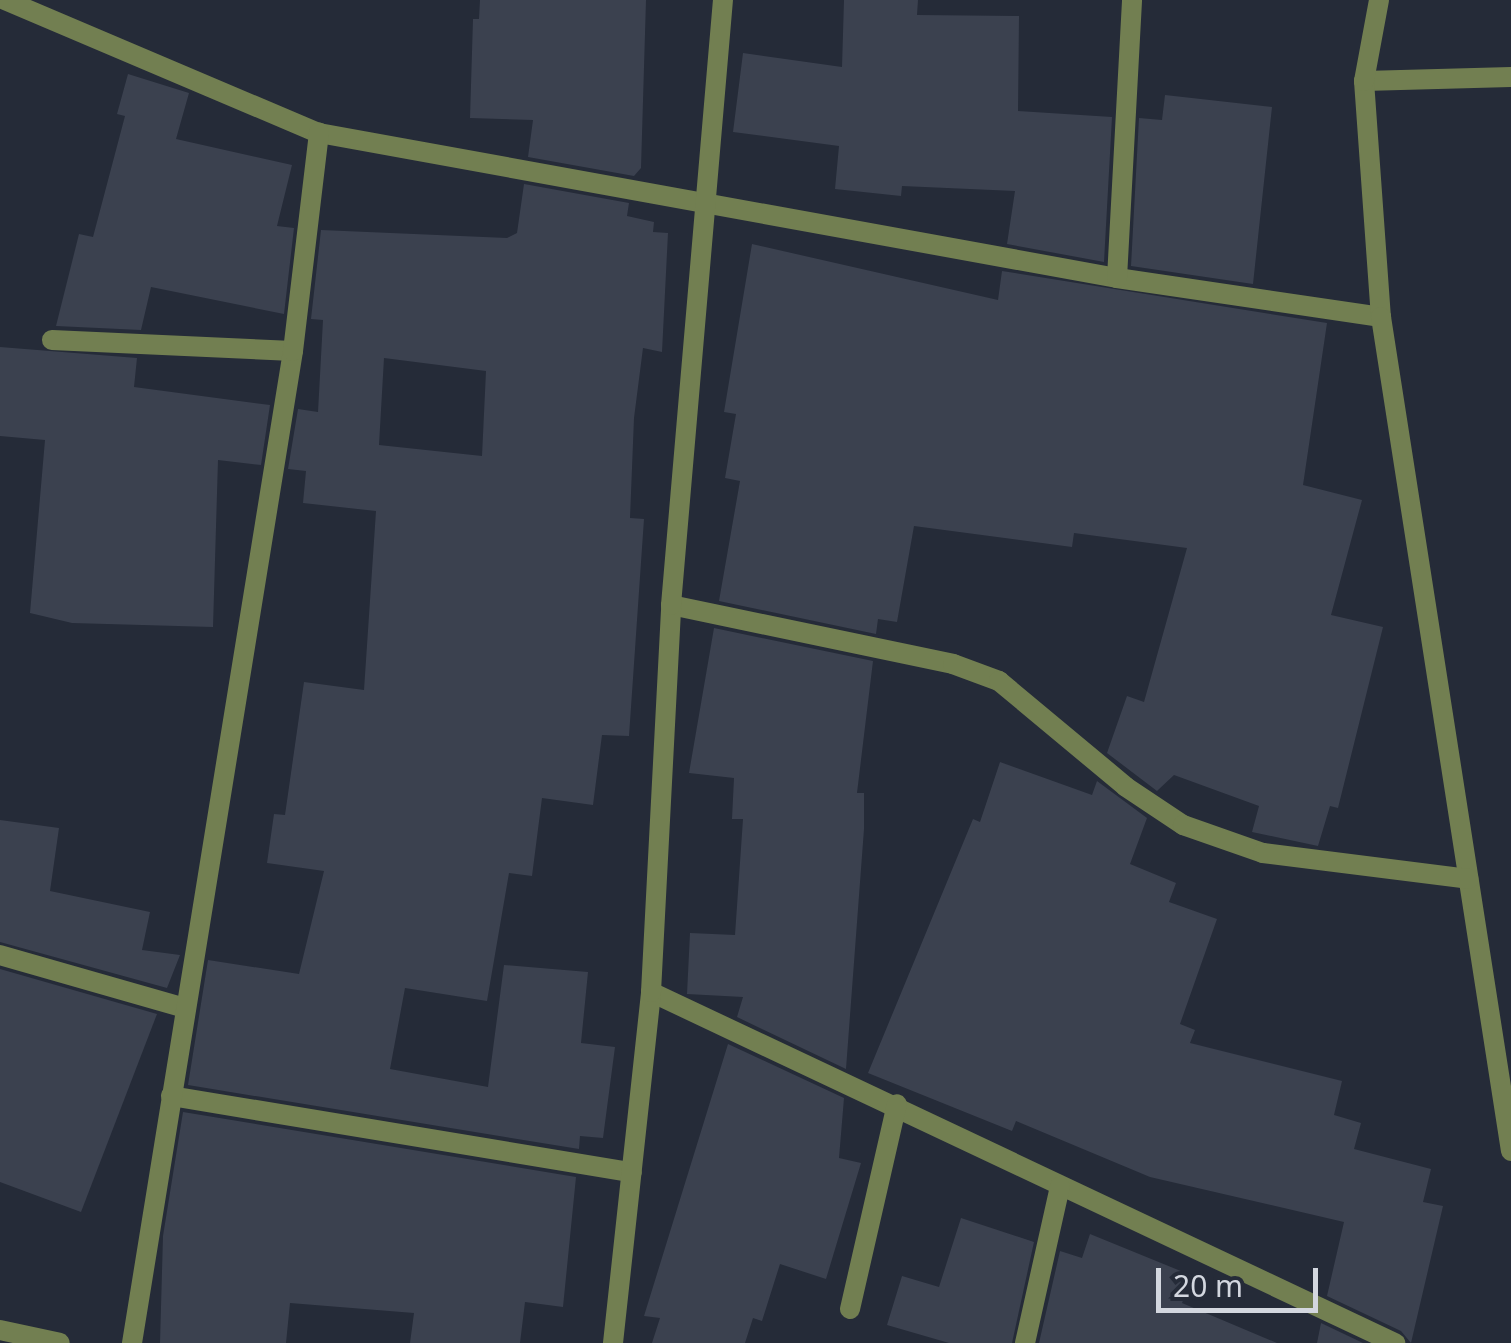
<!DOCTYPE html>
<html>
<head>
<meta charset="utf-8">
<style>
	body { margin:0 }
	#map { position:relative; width:1511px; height:1343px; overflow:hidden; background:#252b38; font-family:"Noto Sans",sans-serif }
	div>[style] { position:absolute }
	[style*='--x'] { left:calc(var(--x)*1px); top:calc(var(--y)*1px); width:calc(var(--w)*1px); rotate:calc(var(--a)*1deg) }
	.building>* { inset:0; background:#3b414f }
	.minor>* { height:20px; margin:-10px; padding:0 10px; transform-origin:10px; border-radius:10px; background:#727f51 }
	span { translate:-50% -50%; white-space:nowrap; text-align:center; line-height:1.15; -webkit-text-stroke:8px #252b38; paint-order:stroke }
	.scale { position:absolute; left:1156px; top:1268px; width:162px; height:45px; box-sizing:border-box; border:5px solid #d3d7df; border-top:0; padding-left:12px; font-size:30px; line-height:35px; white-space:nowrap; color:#d3d7df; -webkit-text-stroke:8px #252b38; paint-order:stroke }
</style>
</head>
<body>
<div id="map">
	<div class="building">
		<div style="clip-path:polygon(480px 0,646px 0,641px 168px,634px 176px,528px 157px,533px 120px,470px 118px,473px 19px,479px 19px)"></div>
		<div style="clip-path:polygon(844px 0,918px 0,917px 15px,1019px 16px,1018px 111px,1112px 117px,1104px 262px,1007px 244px,1015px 191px,902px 186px,901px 196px,835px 189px,839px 146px,733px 132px,743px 53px,842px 67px)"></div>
		<div style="clip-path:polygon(128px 74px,189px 93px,176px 139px,292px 165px,277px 226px,294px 228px,284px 314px,151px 287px,141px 330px,56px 326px,79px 234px,93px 237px,125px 116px,117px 114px)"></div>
		<div style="clip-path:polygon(1165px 95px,1272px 107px,1253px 284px,1131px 266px,1139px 118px,1162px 120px)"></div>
		<div style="clip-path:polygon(evenodd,524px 184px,629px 203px,627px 216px,654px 222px,653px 232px,668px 233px,662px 352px,643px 348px,634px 418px,630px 518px,644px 519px,629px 736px,602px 735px,593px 805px,542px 798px,532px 876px,509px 873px,487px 1001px,405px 988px,390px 1069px,488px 1087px,504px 965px,588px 972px,581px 1043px,615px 1047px,603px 1138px,580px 1136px,579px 1149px,188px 1085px,208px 960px,299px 974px,324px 871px,267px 863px,274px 814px,285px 815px,304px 682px,364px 690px,376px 511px,303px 503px,306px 471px,288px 469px,298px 409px,318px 412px,323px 320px,311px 319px,321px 230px,507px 238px,517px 233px,524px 184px,384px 358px,486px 371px,482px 456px,379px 445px,384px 358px)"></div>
		<div style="clip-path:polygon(752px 244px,998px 300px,1002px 271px,1327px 323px,1303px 485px,1362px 500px,1331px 615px,1383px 627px,1338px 808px,1330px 806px,1318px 846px,1252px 832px,1259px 806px,1174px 775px,1157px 791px,1107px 753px,1127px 696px,1144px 702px,1187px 548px,1074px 533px,1072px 547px,914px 526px,897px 622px,878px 619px,876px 634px,719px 601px,740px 481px,725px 478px,736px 414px,724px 412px)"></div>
		<div style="clip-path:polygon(0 347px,137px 358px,134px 387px,270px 405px,261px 465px,218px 460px,213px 627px,72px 623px,30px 613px,45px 440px,0 436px)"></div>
		<div style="clip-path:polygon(714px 628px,873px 661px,857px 793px,864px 793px,864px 829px,846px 1069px,737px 1017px,743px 997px,687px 994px,690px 933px,735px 935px,743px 819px,732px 819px,734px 778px,689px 773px)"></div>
		<div style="clip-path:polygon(1000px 762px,1092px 795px,1097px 781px,1147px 818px,1130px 864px,1176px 883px,1169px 902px,1217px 919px,1180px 1024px,1195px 1030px,1190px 1043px,1342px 1081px,1334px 1115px,1361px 1123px,1354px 1149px,1431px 1169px,1423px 1202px,1443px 1206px,1411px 1343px,1401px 1331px,1327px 1296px,1344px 1222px,1150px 1177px,1016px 1121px,1012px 1131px,868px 1073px,973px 819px,980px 822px)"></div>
		<div style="clip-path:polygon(0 820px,59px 828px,50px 891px,150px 912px,142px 950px,180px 955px,167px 988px,0 942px)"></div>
		<div style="clip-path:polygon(0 969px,157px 1014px,81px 1212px,0 1182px)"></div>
		<div style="clip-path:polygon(728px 1044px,844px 1098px,839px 1158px,861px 1163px,826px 1279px,780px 1264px,762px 1321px,753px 1318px,745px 1343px,652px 1343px,660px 1318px,644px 1316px)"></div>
		<div style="clip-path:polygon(183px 1112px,576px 1177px,563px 1307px,525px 1302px,520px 1343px,410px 1343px,414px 1313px,290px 1303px,286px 1343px,160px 1343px,163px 1236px)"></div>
		<div style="clip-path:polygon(961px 1218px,1034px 1242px,1012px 1343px,949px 1343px,887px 1325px,902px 1276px,939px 1287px)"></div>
		<div style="clip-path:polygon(1090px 1234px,1193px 1276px,1182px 1303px,1277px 1343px,1039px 1343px,1060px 1251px,1082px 1258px)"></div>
		<div style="clip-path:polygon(1321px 1323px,1363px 1343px,1317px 1343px)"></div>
	</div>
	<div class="minor">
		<div style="--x:5;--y:0;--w:341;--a:23"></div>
		<div style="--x:319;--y:133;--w:811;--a:10.3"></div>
		<div style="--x:1117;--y:278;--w:267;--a:8.4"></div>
		<div style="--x:1511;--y:77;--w:147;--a:178.4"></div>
		<div style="--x:1364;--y:81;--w:237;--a:85.9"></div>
		<div style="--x:1381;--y:317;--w:844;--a:81.14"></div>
		<div style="--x:1364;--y:81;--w:82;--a:-79.5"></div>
		<div style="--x:1117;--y:278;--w:278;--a:-86.9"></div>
		<div style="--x:52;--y:340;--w:241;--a:2.6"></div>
		<div style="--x:671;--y:605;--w:288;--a:11.8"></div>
		<div style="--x:953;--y:664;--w:49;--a:20.3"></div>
		<div style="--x:999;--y:681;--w:165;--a:39.8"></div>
		<div style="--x:1126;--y:787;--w:69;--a:33.7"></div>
		<div style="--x:1183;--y:825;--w:85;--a:19.3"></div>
		<div style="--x:1263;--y:853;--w:207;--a:7.2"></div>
		<div style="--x:0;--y:955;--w:192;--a:16"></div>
		<div style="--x:651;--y:992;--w:823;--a:25.26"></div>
		<div style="--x:171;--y:1096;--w:467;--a:9.4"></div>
		<div style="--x:850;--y:1309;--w:210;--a:-77.1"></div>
		<div style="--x:0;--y:1330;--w:61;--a:12.2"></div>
		<div style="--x:132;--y:1343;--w:1005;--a:-80.78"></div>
		<div style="--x:293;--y:351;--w:220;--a:-83.2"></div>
		<div style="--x:613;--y:1343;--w:353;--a:-83.8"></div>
		<div style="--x:651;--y:992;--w:388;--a:-87"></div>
		<div style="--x:671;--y:605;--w:607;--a:-85.09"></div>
		<div style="--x:1025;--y:1343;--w:160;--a:-77.4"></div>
	</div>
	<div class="scale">20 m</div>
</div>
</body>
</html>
